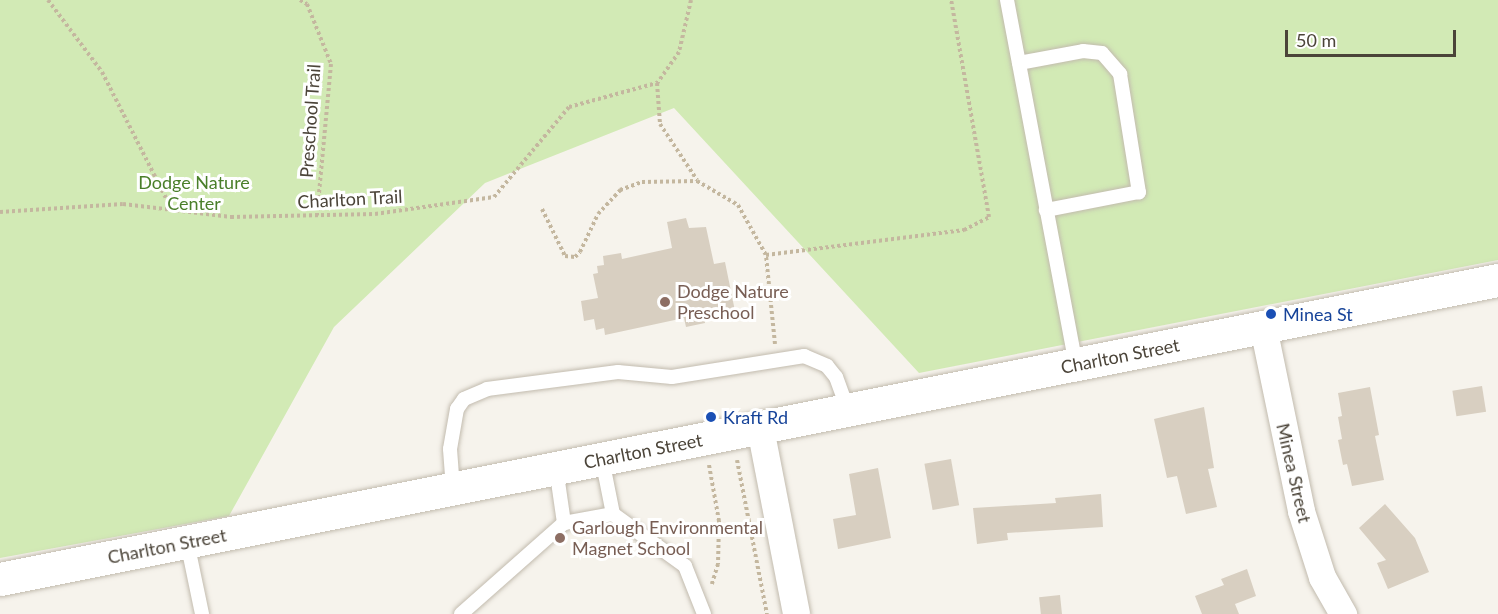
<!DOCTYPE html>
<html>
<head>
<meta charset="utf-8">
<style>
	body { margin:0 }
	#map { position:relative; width:1498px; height:614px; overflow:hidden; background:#f6f3ec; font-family:Lato,sans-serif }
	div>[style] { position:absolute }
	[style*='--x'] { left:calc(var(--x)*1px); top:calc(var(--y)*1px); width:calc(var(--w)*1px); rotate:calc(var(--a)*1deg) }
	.green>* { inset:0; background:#d2eab5 }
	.building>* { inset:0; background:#d8cfc1; transform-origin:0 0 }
	.path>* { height:4px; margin-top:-2px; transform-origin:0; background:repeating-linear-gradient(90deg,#c4b79f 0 3px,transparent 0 6px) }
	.roads { filter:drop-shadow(0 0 2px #c2bbae) drop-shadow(0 0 2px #c2bbae) }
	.service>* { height:14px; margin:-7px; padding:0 7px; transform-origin:7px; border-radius:7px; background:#fff }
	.minor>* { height:27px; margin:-13.5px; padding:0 13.5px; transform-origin:13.5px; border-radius:13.5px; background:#fff }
	.tertiary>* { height:33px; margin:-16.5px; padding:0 16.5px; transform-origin:16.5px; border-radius:16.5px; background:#fff }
	.dots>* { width:16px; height:16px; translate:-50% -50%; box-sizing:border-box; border:3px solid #fff; border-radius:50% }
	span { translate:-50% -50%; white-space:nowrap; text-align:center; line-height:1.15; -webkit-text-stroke:6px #fff; paint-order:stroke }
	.street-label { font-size:18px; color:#4b4439 }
	.park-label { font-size:18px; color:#4a7f2a }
	.education-label { font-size:18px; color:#785e54 }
	.left { translate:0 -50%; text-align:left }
	.transit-label { font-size:18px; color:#164399 }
	.scale { position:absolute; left:1285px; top:30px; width:171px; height:27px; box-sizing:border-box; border:3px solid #4b4439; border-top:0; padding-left:8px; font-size:18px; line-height:21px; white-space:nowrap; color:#4b4439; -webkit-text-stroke:4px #fff; paint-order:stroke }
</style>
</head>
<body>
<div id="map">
	<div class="green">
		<div style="clip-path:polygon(0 0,1498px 0,1498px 260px,919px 373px,674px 108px,485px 183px,334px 327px,229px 516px,0 558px)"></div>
	</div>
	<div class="building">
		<div style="clip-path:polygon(686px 218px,689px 228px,706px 227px,714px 264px,725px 262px,735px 311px,705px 320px,705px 323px,686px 327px,684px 318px,605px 335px,604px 328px,596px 330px,594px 319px,584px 321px,581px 301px,598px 298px,593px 274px,598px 273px,597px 266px,604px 265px,603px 256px,621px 253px,622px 259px,672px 248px,667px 222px)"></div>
		<div style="left:1482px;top:386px;width:26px;height:30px;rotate:81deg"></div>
		<div style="clip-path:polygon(1370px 387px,1379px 435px,1375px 436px,1384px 480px,1352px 486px,1347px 464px,1343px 465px,1338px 440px,1342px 439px,1338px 417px,1342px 416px,1338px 393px)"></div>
		<div style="clip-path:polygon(1204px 407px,1214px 468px,1208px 469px,1217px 507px,1186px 514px,1177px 476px,1167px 478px,1154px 419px)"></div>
		<div style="left:951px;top:459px;width:47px;height:27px;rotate:80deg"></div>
		<div style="clip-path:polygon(878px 468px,891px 538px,838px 549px,833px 519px,856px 515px,849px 474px)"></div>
		<div style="clip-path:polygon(1101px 494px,1103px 527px,1007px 533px,1008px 540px,977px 544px,973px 508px,1056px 503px,1055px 498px)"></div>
		<div style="clip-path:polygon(1385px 504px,1415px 538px,1429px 572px,1388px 589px,1377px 563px,1386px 560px,1359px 528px)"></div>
		<div style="clip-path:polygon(1247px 569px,1256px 596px,1235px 604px,1239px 614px,1202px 614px,1195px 596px,1224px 585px,1221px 579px)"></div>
		<div style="left:1060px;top:595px;width:19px;height:21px;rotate:84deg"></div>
	</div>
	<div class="path">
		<div style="--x:48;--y:0;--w:90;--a:53.1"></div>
		<div style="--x:102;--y:72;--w:155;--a:63.1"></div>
		<div style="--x:300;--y:0;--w:8;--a:30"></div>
		<div style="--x:307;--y:4;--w:65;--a:68.2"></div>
		<div style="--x:331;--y:64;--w:152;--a:95.3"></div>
		<div style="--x:691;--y:0;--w:53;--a:103"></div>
		<div style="--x:679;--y:52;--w:38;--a:125"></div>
		<div style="--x:657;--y:83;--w:41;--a:85.8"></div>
		<div style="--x:660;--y:124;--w:67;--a:56.5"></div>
		<div style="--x:542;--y:209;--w:52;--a:63.9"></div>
		<div style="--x:565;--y:256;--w:10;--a:6"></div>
		<div style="--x:575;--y:257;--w:7;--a:-45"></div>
		<div style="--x:580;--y:252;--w:42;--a:-64.7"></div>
		<div style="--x:598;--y:214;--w:33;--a:-47"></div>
		<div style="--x:620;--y:190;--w:23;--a:-20"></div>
		<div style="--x:642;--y:182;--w:55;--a:-1"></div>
		<div style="--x:697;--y:181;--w:48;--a:30.3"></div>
		<div style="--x:738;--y:205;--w:57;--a:60.8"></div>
		<div style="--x:0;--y:212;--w:123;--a:-3.7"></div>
		<div style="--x:123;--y:204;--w:109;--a:6.9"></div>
		<div style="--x:231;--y:217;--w:144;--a:-1.2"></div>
		<div style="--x:375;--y:214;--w:120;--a:-8.1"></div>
		<div style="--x:494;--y:197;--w:117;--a:-50.2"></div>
		<div style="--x:569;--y:107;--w:91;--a:-15.3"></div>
		<div style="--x:775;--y:344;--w:89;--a:-95.8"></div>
		<div style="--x:766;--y:255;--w:200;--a:-7.2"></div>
		<div style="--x:964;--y:230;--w:28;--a:-27"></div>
		<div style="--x:989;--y:217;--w:220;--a:-99.9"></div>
		<div style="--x:737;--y:460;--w:157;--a:79"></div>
		<div style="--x:709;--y:465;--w:57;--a:79.9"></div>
		<div style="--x:719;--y:521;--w:43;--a:91.3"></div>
		<div style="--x:718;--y:564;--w:21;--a:107"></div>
	</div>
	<div class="roads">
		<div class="service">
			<div style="--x:1007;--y:0;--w:371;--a:79.3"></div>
			<div style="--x:1019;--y:63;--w:65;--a:-10.6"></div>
			<div style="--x:1083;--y:51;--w:19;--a:6"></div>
			<div style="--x:1102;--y:53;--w:28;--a:49"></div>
			<div style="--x:1120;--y:74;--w:120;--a:80.9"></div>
			<div style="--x:1139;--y:192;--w:95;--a:169"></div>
			<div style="--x:602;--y:459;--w:56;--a:78.7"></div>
			<div style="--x:613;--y:514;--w:89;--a:35.8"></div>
			<div style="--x:685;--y:566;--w:52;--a:68.4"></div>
			<div style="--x:556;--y:468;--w:56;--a:81.7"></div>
			<div style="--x:453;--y:489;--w:40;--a:-94.3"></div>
			<div style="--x:450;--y:449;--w:41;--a:-80.1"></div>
			<div style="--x:457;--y:409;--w:12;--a:-55"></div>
			<div style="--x:464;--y:399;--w:25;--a:-23"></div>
			<div style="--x:487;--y:389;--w:132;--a:-7.4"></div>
			<div style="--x:618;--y:372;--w:54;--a:5.3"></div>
			<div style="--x:672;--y:377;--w:134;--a:-9"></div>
			<div style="--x:804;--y:356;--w:25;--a:23"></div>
			<div style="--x:827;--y:366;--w:14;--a:51"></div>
			<div style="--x:836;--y:377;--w:35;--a:70"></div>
			<div style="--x:187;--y:542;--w:74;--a:78.2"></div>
			<div style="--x:461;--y:614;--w:137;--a:-41.5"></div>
			<div style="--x:564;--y:523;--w:50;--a:-10.4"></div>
		</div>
		<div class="minor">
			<div style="--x:1263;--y:327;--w:188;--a:78.3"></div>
			<div style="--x:1301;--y:511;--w:69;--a:72.3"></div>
			<div style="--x:1322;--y:577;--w:43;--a:60.4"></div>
			<div style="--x:760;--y:428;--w:189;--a:79"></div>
		</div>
		<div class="tertiary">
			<div style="--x:0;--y:579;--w:1528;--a:-11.29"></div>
		</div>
	</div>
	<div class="dots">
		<div style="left:665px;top:302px;background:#8d6e63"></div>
		<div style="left:1271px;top:314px;background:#1a4fb4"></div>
		<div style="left:711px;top:417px;background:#1a4fb4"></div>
		<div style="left:560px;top:538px;background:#8d6e63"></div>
	</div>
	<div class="street-label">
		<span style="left:310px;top:121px;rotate:-86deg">Preschool Trail</span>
		<span style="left:350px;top:199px;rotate:-3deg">Charlton Trail</span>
		<span style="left:1120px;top:356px;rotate:-11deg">Charlton Street</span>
		<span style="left:643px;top:451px;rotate:-11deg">Charlton Street</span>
		<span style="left:1294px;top:473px;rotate:77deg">Minea Street</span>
		<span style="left:167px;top:546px;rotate:-11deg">Charlton Street</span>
	</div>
	<div class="park-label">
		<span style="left:194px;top:193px">Dodge Nature<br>Center</span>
	</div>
	<div class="education-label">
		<span class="left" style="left:677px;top:302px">Dodge Nature<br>Preschool</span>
		<span class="left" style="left:572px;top:538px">Garlough Environmental<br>Magnet School</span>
	</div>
	<div class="transit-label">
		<span class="left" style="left:1283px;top:314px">Minea St</span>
		<span class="left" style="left:723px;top:417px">Kraft Rd</span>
	</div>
	<div class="scale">50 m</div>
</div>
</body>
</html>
